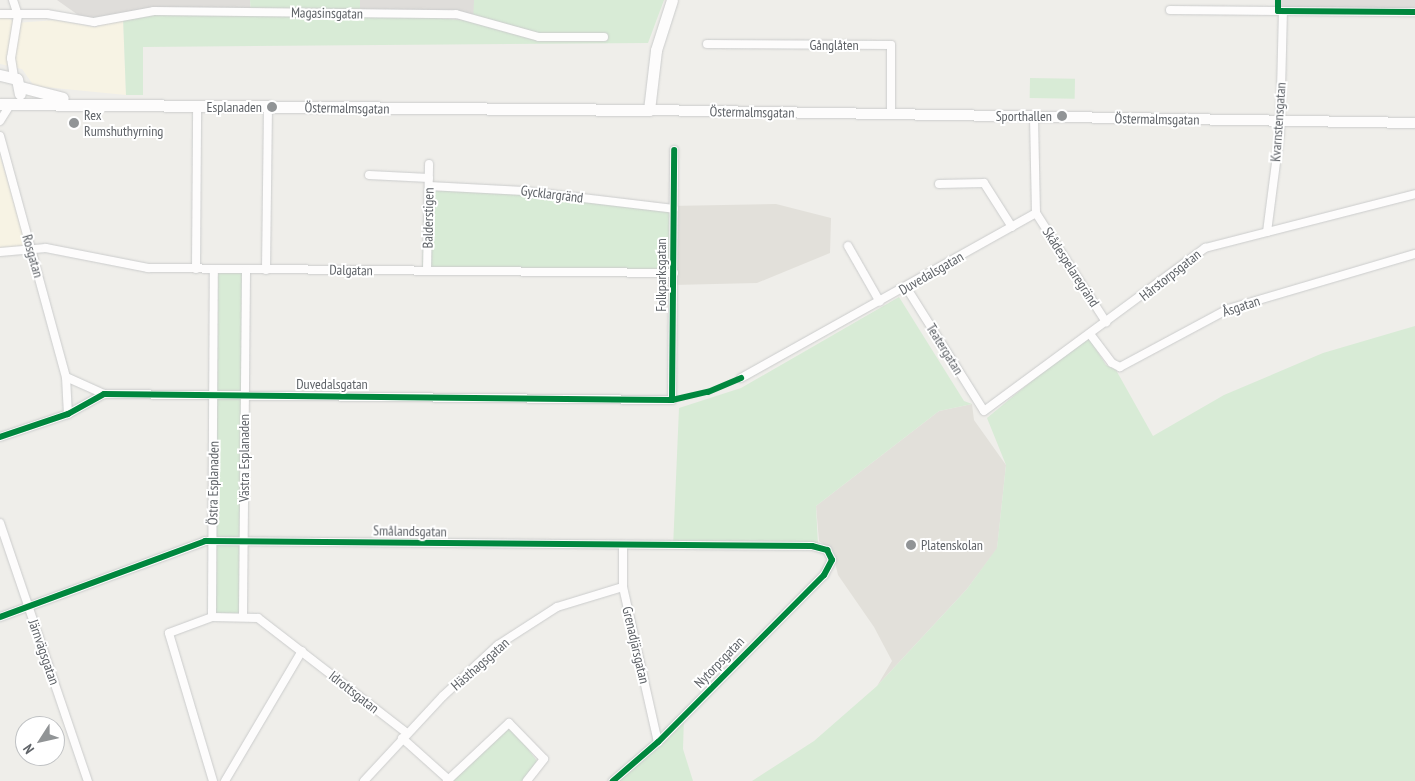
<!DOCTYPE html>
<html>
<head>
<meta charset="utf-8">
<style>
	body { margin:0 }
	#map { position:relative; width:1415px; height:781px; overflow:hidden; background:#efeeea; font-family:"PT Sans Narrow",sans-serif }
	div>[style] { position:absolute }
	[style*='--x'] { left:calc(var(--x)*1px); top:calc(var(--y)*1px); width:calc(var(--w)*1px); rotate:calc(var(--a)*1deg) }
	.commercial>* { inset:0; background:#f7f3e4 }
	.industrial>* { inset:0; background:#dfddda; transform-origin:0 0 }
	.education>* { inset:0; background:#e2e0da }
	.green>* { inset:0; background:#d8ebd6; transform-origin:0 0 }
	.roads { filter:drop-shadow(0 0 1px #cbcccc) drop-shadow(0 0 1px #cbcccc) }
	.minor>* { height:8px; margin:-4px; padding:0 4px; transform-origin:4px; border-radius:4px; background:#fdfcfc }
	.tertiary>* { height:10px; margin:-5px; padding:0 5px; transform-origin:5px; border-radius:5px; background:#fdfcfc }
	.secondary>* { height:11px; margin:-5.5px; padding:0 5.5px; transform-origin:5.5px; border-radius:5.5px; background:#fdfcfc }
	.cycleway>* { height:6px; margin:-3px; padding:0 3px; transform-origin:3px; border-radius:3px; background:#00873e }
	.dots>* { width:14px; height:14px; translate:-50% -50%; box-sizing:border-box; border:2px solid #fff; border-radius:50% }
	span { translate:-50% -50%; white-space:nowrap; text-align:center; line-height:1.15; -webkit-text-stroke:4px #fff; paint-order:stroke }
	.street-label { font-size:14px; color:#5f6368 }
	.poi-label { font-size:14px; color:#5f6368 }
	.right { translate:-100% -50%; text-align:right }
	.left { translate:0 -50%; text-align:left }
	.north { position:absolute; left:15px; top:716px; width:50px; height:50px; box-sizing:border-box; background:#fff; border:1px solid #bfc1c3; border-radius:50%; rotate:235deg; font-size:14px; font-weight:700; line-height:20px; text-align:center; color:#5f6368 }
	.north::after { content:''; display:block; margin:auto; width:18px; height:22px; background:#919496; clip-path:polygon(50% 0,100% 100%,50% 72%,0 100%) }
</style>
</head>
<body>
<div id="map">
	<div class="commercial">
		<div style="clip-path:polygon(0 14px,17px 23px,55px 20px,95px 27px,123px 17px,126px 95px,34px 86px,22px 69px,0 64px)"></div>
		<div style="clip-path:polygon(0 156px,27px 246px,0 251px)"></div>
	</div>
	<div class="industrial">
		<div style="clip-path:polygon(57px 0,250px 0,251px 13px,117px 18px,95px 27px)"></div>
		<div style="clip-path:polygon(360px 0,474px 0,474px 21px,360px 12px)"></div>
		<div style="left:1280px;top:0;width:135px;height:9px"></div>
	</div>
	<div class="education">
		<div style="clip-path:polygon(776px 204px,831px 218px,830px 253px,757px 283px,673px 285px,670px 206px)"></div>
		<div style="clip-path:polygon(972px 404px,974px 420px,1006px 465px,997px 549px,967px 589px,877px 686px,892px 661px,874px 627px,838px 575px,832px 550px,819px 541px,816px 506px,939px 411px)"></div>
	</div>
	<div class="green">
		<div style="clip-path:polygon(250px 0,360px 0,360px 12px,473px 21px,474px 0,664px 0,648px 43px,143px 47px,143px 95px,126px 95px,123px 17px,149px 10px,251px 13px)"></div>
		<div style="left:1030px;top:78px;width:45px;height:20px;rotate:1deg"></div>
		<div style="clip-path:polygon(425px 185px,670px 206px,673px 277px,422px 273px)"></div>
		<div style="left:210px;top:271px;width:32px;height:347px"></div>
		<div style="clip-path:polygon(899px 297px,964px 401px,972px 404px,939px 411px,816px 506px,818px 544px,673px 548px,679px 408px,741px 388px)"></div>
		<div style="clip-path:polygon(1415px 326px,1415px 781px,752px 781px,814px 741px,877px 686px,967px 589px,997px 548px,1006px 465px,987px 418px,1087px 335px,1106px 365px,1116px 370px,1153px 436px,1224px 395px,1323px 353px)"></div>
		<div style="clip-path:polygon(684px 717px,683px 749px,693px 781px,611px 781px)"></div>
		<div style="clip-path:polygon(509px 723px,537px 761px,525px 781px,447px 781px)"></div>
	</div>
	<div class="roads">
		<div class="minor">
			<div style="--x:13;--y:0;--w:16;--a:72"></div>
			<div style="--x:18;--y:15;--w:44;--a:99.2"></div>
			<div style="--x:11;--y:58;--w:19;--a:81"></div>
			<div style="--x:1170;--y:10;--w:245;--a:0.5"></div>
			<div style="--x:0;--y:14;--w:47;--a:0"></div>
			<div style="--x:47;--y:14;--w:48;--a:9.7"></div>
			<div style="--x:94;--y:22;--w:61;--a:-10.4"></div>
			<div style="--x:154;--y:11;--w:302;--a:0.6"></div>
			<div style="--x:456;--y:14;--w:86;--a:15.5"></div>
			<div style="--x:539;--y:37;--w:65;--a:0"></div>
			<div style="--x:707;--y:44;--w:184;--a:0.3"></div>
			<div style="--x:891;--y:45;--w:70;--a:90"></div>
			<div style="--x:0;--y:121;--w:19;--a:-58"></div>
			<div style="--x:0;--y:136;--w:250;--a:74.7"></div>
			<div style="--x:66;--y:377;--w:37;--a:87"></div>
			<div style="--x:369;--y:175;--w:60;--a:2.9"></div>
			<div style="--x:939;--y:184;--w:45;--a:-1.3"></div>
			<div style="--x:984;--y:183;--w:52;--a:57.5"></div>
			<div style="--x:429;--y:186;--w:95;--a:3"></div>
			<div style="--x:524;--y:191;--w:151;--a:6.8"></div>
			<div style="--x:1036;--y:213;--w:130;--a:57.3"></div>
			<div style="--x:1267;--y:232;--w:101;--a:-82.6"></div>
			<div style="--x:1280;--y:132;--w:121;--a:-88.6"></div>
			<div style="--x:848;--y:246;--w:64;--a:60.3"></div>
			<div style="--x:0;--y:252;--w:46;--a:-5"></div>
			<div style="--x:46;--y:248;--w:104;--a:11.1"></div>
			<div style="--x:148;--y:268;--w:526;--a:0.54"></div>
			<div style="--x:196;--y:269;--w:163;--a:-89.6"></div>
			<div style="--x:266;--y:270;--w:163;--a:-89.3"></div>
			<div style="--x:427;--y:271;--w:107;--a:-88.9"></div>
			<div style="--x:906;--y:287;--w:146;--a:57.8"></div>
			<div style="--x:984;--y:411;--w:275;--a:-36.4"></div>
			<div style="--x:1205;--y:248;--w:217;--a:-14.4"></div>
			<div style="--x:1090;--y:334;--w:36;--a:53"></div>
			<div style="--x:1112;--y:363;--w:9;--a:27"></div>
			<div style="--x:1120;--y:367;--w:123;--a:-28.2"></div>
			<div style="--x:1228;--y:309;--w:195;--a:-16.4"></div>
			<div style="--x:66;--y:377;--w:42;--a:24.1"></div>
			<div style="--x:741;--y:378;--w:338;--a:-29.2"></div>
			<div style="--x:1036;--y:213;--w:97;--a:-91.2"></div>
			<div style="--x:0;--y:437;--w:72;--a:-18.7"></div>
			<div style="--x:68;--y:414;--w:41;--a:-29.1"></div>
			<div style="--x:104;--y:394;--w:568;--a:0.61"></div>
			<div style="--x:672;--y:400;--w:250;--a:-89.5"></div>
			<div style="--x:0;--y:523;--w:273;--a:71.2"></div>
			<div style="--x:623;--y:546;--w:41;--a:90"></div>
			<div style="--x:623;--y:587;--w:159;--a:77.3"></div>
			<div style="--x:243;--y:616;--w:347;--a:-89.5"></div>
			<div style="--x:0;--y:617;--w:219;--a:-20.3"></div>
			<div style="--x:205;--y:541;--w:607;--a:0.47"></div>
			<div style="--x:812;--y:546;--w:16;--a:15"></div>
			<div style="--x:827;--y:550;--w:11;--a:63"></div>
			<div style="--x:832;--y:560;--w:17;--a:118"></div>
			<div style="--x:824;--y:575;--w:235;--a:134.8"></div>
			<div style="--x:658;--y:742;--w:60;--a:139.1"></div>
			<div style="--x:212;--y:617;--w:348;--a:-89.7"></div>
			<div style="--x:402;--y:738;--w:63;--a:41.8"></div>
			<div style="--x:213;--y:781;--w:154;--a:-106.6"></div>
			<div style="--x:169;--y:633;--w:46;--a:-20.4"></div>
			<div style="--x:212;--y:617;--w:46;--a:1.2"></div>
			<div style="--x:258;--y:618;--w:188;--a:37.7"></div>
			<div style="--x:225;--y:781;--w:151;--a:-59.4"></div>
			<div style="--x:364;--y:781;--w:116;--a:-47.1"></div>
			<div style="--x:443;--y:696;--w:75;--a:-42.8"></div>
			<div style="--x:498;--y:645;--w:70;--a:-32.8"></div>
			<div style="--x:557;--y:607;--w:69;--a:-16.9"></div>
			<div style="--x:447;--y:781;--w:85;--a:-43.1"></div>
			<div style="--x:509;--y:723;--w:50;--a:45.8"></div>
			<div style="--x:544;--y:759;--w:28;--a:128"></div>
		</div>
		<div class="tertiary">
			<div style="--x:649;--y:110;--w:766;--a:0.97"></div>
		</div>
		<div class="secondary">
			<div style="--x:0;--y:75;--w:17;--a:13"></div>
			<div style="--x:17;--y:79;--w:15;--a:79"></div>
			<div style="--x:21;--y:87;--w:43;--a:14.7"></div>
			<div style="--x:0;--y:104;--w:649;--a:0.53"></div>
			<div style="--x:649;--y:110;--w:60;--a:-83.3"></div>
			<div style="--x:656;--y:50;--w:52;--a:-72.3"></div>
		</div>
	</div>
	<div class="cycleway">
		<div style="--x:1278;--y:0;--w:11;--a:90"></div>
		<div style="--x:1278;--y:11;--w:137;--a:0.4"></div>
		<div style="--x:672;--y:400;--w:250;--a:-89.5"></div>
		<div style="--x:0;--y:437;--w:72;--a:-18.7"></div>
		<div style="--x:68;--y:414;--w:41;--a:-29.1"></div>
		<div style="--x:104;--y:394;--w:568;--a:0.61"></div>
		<div style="--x:672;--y:400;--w:37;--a:-13"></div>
		<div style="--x:708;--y:392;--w:36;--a:-23"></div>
		<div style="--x:0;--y:617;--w:219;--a:-20.3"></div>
		<div style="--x:205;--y:541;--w:607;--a:0.47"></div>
		<div style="--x:812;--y:546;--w:16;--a:15"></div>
		<div style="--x:827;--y:550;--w:11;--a:63"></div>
		<div style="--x:832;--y:560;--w:17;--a:118"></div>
		<div style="--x:824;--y:575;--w:235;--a:134.8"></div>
		<div style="--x:658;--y:742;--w:60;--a:139.1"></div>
	</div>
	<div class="dots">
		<div style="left:272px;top:107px;background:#919496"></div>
		<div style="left:1062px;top:116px;background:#919496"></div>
		<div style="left:74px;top:123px;background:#919496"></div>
		<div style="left:911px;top:545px;background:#919496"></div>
	</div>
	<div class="street-label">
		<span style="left:327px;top:13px;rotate:1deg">Magasinsgatan</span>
		<span style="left:834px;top:45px">Gånglåten</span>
		<span style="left:347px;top:108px;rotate:1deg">Östermalmsgatan</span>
		<span style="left:752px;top:112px;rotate:1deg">Östermalmsgatan</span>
		<span style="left:1157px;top:119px;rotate:1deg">Östermalmsgatan</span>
		<span style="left:1278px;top:122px;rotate:-86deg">Kvarnstensgatan</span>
		<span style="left:552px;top:194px;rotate:7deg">Gycklargränd</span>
		<span style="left:428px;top:218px;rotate:-89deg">Balderstigen</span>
		<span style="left:33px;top:256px;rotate:74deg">Rosgatan</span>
		<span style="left:1071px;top:267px;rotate:57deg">Skådespelaregränd</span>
		<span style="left:351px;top:270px;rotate:1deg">Dalgatan</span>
		<span style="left:931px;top:273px;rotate:-30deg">Duvedalsgatan</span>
		<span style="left:661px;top:275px;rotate:-90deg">Folkparksgatan</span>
		<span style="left:1170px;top:275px;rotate:-38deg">Hårstorpsgatan</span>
		<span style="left:1241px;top:306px;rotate:-18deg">Åsgatan</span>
		<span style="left:945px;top:349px;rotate:58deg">Teatergatan</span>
		<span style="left:332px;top:384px">Duvedalsgatan</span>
		<span style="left:244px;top:458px;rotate:-90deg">Västra Esplanaden</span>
		<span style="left:213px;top:483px;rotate:-89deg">Östra Esplanaden</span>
		<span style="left:410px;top:531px;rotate:1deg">Smålandsgatan</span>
		<span style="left:636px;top:645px;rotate:77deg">Grenadjärsgatan</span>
		<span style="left:44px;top:652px;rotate:71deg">Järnvägsgatan</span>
		<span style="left:719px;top:662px;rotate:-46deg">Nytorpsgatan</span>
		<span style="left:480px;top:664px;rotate:-41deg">Hästhagsgatan</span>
		<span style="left:354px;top:692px;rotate:38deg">Idrottsgatan</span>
	</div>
	<div class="poi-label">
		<span class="right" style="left:262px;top:107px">Esplanaden</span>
		<span class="left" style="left:84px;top:123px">Rex<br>Rumshuthyrning</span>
		<span class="right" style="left:1052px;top:116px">Sporthallen</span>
		<span class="left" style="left:921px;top:545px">Platenskolan</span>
	</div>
	<div class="north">N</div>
</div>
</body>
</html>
